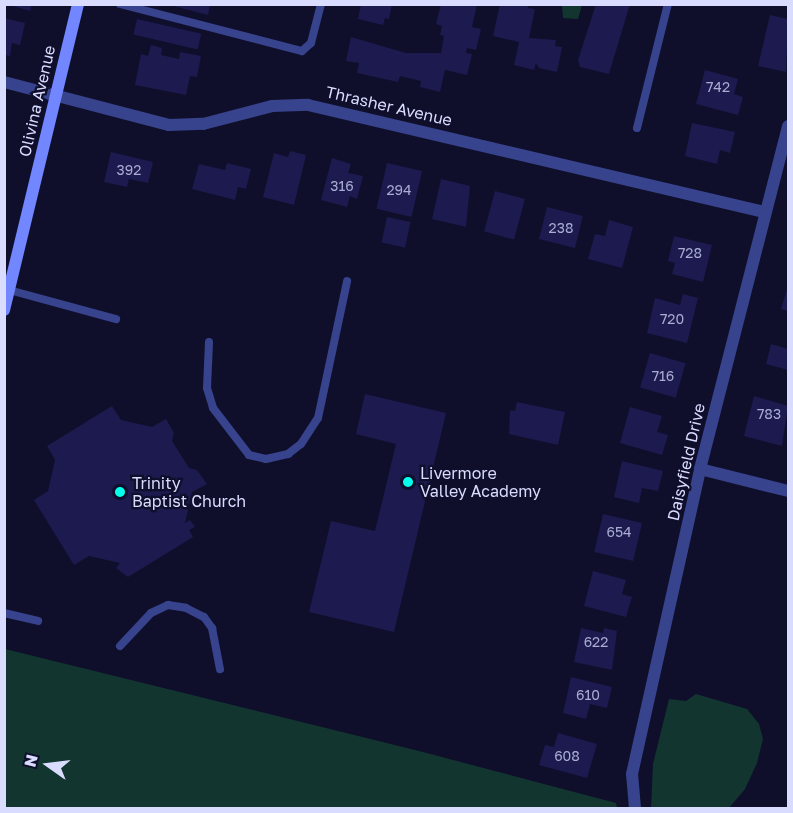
<!DOCTYPE html>
<html>
<head>
<meta charset="utf-8">
<style>
	body { margin:0 }
	#map { position:relative; width:793px; height:813px; overflow:hidden; background:#0f0f2c; font-family:"Golos Text",sans-serif }
	div>[style] { position:absolute }
	[style*='--x'] { left:calc(var(--x)*1px); top:calc(var(--y)*1px); width:calc(var(--w)*1px); rotate:calc(var(--a)*1deg) }
	.green>* { inset:0; background:#12362f }
	.building>* { inset:0; background:#1c1a4e; transform-origin:0 0 }
	.lane>* { height:8px; margin:-4px; padding:0 4px; transform-origin:4px; border-radius:4px; background:#38438d }
	.street>* { height:12px; margin:-6px; padding:0 6px; transform-origin:6px; border-radius:6px; background:#38438d }
	.secondary>* { height:12px; margin:-6px; padding:0 6px; transform-origin:6px; border-radius:6px; background:#7186ff }
	.dots>* { width:16px; height:16px; translate:-50% -50%; box-sizing:border-box; border:3px solid #0f0f2c; border-radius:50% }
	span { translate:-50% -50%; white-space:nowrap; text-align:center; line-height:1.15; -webkit-text-stroke:4.5px #0f0f2c; paint-order:stroke }
	.number-label { font-size:14px; color:#aaacd3 }
	.number-label span { -webkit-text-stroke-width:0 }
	.street-label { font-size:16px; color:#dadcff }
	.poi-label { font-size:16px; color:#dadcff }
	.left { translate:0 -50%; text-align:left }
	.frame { position:absolute; inset:0; border:6px solid #dadcff; pointer-events:none }
	.north { position:absolute; left:18px; top:735px; width:60px; height:60px; -webkit-text-stroke:4px #0f0f2c; paint-order:stroke; rotate:284deg; font-size:16px; font-weight:700; line-height:24px; text-align:center; color:#dadcff }
	.north::after { content:''; display:block; margin:auto; width:21px; height:27px; background:#dadcff; clip-path:polygon(50% 0,100% 100%,50% 72%,0 100%) }
</style>
</head>
<body>
<div id="map">
	<div class="green">
		<div style="clip-path:polygon(562px 5px,582px 5px,578px 19px,563px 18px)"></div>
		<div style="clip-path:polygon(5px 649px,419px 751px,616px 803px,617px 808px,5px 808px)"></div>
		<div style="clip-path:polygon(696px 694px,747px 709px,759px 724px,763px 739px,757px 763px,745px 789px,729px 808px,651px 808px,653px 764px,669px 699px,686px 701px)"></div>
	</div>
	<div class="building">
		<div style="clip-path:polygon(6px 4px,32px 4px,30px 11px)"></div>
		<div style="clip-path:polygon(166px 4px,210px 4px,208px 15px)"></div>
		<div style="clip-path:polygon(361px 4px,392px 4px,389px 19px,385px 18px,383px 25px,358px 19px)"></div>
		<div style="clip-path:polygon(441px 4px,477px 4px,472px 27px,481px 29px,476px 50px,467px 48px,466px 53px,472px 54px,467px 75px,445px 70px,440px 92px,420px 87px,421px 81px,400px 76px,398px 82px,357px 73px,359px 63px,346px 61px,351px 37px,406px 53px,441px 53px,444px 36px,440px 35px,442px 26px,436px 24px)"></div>
		<div style="clip-path:polygon(500px 4px,529px 4px,528px 8px,535px 9px,529px 38px,556px 40px,555px 46px,562px 47px,557px 72px,539px 68px,536px 63px,534px 70px,514px 65px,519px 42px,493px 36px)"></div>
		<div style="clip-path:polygon(596px 4px,630px 4px,609px 74px,580px 67px,578px 60px)"></div>
		<div style="clip-path:polygon(770px 15px,788px 19px,786px 72px,758px 66px)"></div>
		<div style="clip-path:polygon(4px 18px,25px 23px,20px 45px,12px 43px,10px 56px,4px 55px)"></div>
		<div style="left:137px;top:19px;width:66px;height:16px;rotate:13deg"></div>
		<div style="clip-path:polygon(151px 45px,162px 48px,161px 55px,179px 59px,180px 52px,201px 56px,197px 77px,190px 76px,186px 95px,135px 85px,141px 54px,148px 56px)"></div>
		<div style="clip-path:polygon(705px 70px,738px 79px,734px 94px,743px 97px,738px 115px,696px 104px)"></div>
		<div style="clip-path:polygon(692px 123px,735px 132px,730px 153px,720px 150px,717px 164px,685px 156px)"></div>
		<div style="clip-path:polygon(290px 151px,306px 155px,294px 205px,263px 197px,274px 153px,288px 157px)"></div>
		<div style="clip-path:polygon(111px 152px,153px 162px,148px 183px,129px 179px,127px 187px,104px 182px)"></div>
		<div style="clip-path:polygon(332px 158px,351px 164px,348px 173px,363px 176px,357px 199px,350px 196px,347px 207px,321px 200px)"></div>
		<div style="clip-path:polygon(227px 163px,251px 169px,246px 189px,238px 187px,235px 200px,192px 189px,199px 164px,225px 170px)"></div>
		<div style="left:387px;top:163px;width:36px;height:47px;rotate:13deg"></div>
		<div style="clip-path:polygon(441px 179px,470px 186px,466px 227px,432px 219px)"></div>
		<div style="left:495px;top:191px;width:31px;height:42px;rotate:15deg"></div>
		<div style="left:547px;top:207px;width:37px;height:33px;rotate:14deg"></div>
		<div style="left:387px;top:217px;width:24px;height:26px;rotate:12deg"></div>
		<div style="clip-path:polygon(609px 220px,633px 227px,622px 268px,588px 259px,595px 234px,605px 236px)"></div>
		<div style="clip-path:polygon(674px 236px,712px 245px,703px 282px,672px 274px,675px 263px,668px 261px)"></div>
		<div style="clip-path:polygon(788px 286px,788px 311px,781px 309px)"></div>
		<div style="clip-path:polygon(683px 294px,698px 298px,687px 343px,647px 333px,655px 298px,680px 305px)"></div>
		<div style="clip-path:polygon(771px 344px,788px 349px,788px 370px,766px 364px)"></div>
		<div style="left:650px;top:353px;width:37px;height:36px;rotate:16deg"></div>
		<div style="clip-path:polygon(365px 394px,446px 413px,394px 632px,309px 612px,331px 521px,375px 531px,396px 444px,356px 434px)"></div>
		<div style="clip-path:polygon(754px 396px,788px 406px,782px 446px,744px 436px)"></div>
		<div style="clip-path:polygon(517px 402px,565px 412px,558px 445px,509px 434px,510px 410px,515px 411px)"></div>
		<div style="clip-path:polygon(112px 406px,121px 420px,152px 427px,166px 419px,174px 433px,172px 441px,189px 468px,197px 470px,207px 484px,192px 492px,185px 523px,190px 520px,195px 527px,189px 530px,193px 537px,128px 577px,116px 568px,120px 563px,89px 556px,74px 565px,34px 500px,48px 491px,55px 460px,47px 446px)"></div>
		<div style="clip-path:polygon(630px 407px,662px 416px,657px 432px,668px 435px,662px 455px,620px 443px)"></div>
		<div style="clip-path:polygon(622px 461px,663px 471px,658px 491px,642px 488px,639px 503px,614px 497px)"></div>
		<div style="left:603px;top:514px;width:40px;height:39px;rotate:13deg"></div>
		<div style="clip-path:polygon(593px 571px,626px 580px,622px 594px,632px 597px,626px 617px,584px 606px)"></div>
		<div style="clip-path:polygon(581px 628px,603px 633px,604px 628px,617px 631px,612px 670px,574px 662px)"></div>
		<div style="clip-path:polygon(571px 677px,612px 687px,607px 708px,590px 704px,586px 719px,563px 713px)"></div>
		<div style="clip-path:polygon(558px 733px,597px 744px,587px 778px,539px 765px,545px 745px,554px 747px)"></div>
	</div>
	<div class="lane">
		<div style="--x:120;--y:4;--w:188;--a:14.5"></div>
		<div style="--x:302;--y:51;--w:12;--a:-42"></div>
		<div style="--x:311;--y:43;--w:40;--a:-75.6"></div>
		<div style="--x:637;--y:128;--w:128;--a:-76"></div>
		<div style="--x:9;--y:290;--w:111;--a:15.2"></div>
		<div style="--x:209;--y:342;--w:46;--a:92.5"></div>
		<div style="--x:207;--y:388;--w:21;--a:73"></div>
		<div style="--x:213;--y:408;--w:59;--a:52.5"></div>
		<div style="--x:249;--y:455;--w:17;--a:13"></div>
		<div style="--x:266;--y:459;--w:23;--a:-13"></div>
		<div style="--x:288;--y:454;--w:16;--a:-38"></div>
		<div style="--x:301;--y:444;--w:31;--a:-57"></div>
		<div style="--x:318;--y:418;--w:140;--a:-78"></div>
		<div style="--x:4;--y:613;--w:35;--a:13"></div>
		<div style="--x:120;--y:646;--w:45;--a:-46.8"></div>
		<div style="--x:151;--y:613;--w:19;--a:-25"></div>
		<div style="--x:168;--y:605;--w:18;--a:9"></div>
		<div style="--x:186;--y:608;--w:20;--a:27"></div>
		<div style="--x:204;--y:617;--w:14;--a:54"></div>
		<div style="--x:212;--y:628;--w:42;--a:79"></div>
	</div>
	<div class="street">
		<div style="--x:4;--y:82;--w:171;--a:14.6"></div>
		<div style="--x:169;--y:125;--w:34;--a:-2"></div>
		<div style="--x:203;--y:124;--w:71;--a:-14.6"></div>
		<div style="--x:272;--y:106;--w:36;--a:-2"></div>
		<div style="--x:308;--y:105;--w:468;--a:13.2"></div>
		<div style="--x:700;--y:469;--w:91;--a:14"></div>
		<div style="--x:635;--y:808;--w:34;--a:-95"></div>
		<div style="--x:632;--y:774;--w:312;--a:-77.4"></div>
		<div style="--x:700;--y:469;--w:354;--a:-75.6"></div>
	</div>
	<div class="secondary">
		<div style="--x:4;--y:310;--w:315;--a:-76.4"></div>
	</div>
	<div class="dots">
		<div style="left:408px;top:482px;background:#06ffed"></div>
		<div style="left:120px;top:492px;background:#06ffed"></div>
	</div>
	<div class="number-label">
		<span style="left:718px;top:87px">742</span>
		<span style="left:129px;top:170px">392</span>
		<span style="left:342px;top:186px">316</span>
		<span style="left:399px;top:190px">294</span>
		<span style="left:561px;top:228px">238</span>
		<span style="left:690px;top:253px">728</span>
		<span style="left:672px;top:319px">720</span>
		<span style="left:663px;top:376px">716</span>
		<span style="left:769px;top:414px">783</span>
		<span style="left:619px;top:532px">654</span>
		<span style="left:596px;top:642px">622</span>
		<span style="left:588px;top:695px">610</span>
		<span style="left:567px;top:756px">608</span>
	</div>
	<div class="street-label">
		<span style="left:37px;top:101px;rotate:-77deg">Olivina Avenue</span>
		<span style="left:389px;top:106px;rotate:13deg">Thrasher Avenue</span>
		<span style="left:686px;top:462px;rotate:-77deg">Daisyfield Drive</span>
	</div>
	<div class="poi-label">
		<span class="left" style="left:420px;top:482px">Livermore<br>Valley Academy</span>
		<span class="left" style="left:132px;top:492px">Trinity<br>Baptist Church</span>
	</div>
	<div class="frame"></div>
	<div class="north">N</div>
</div>
</body>
</html>
